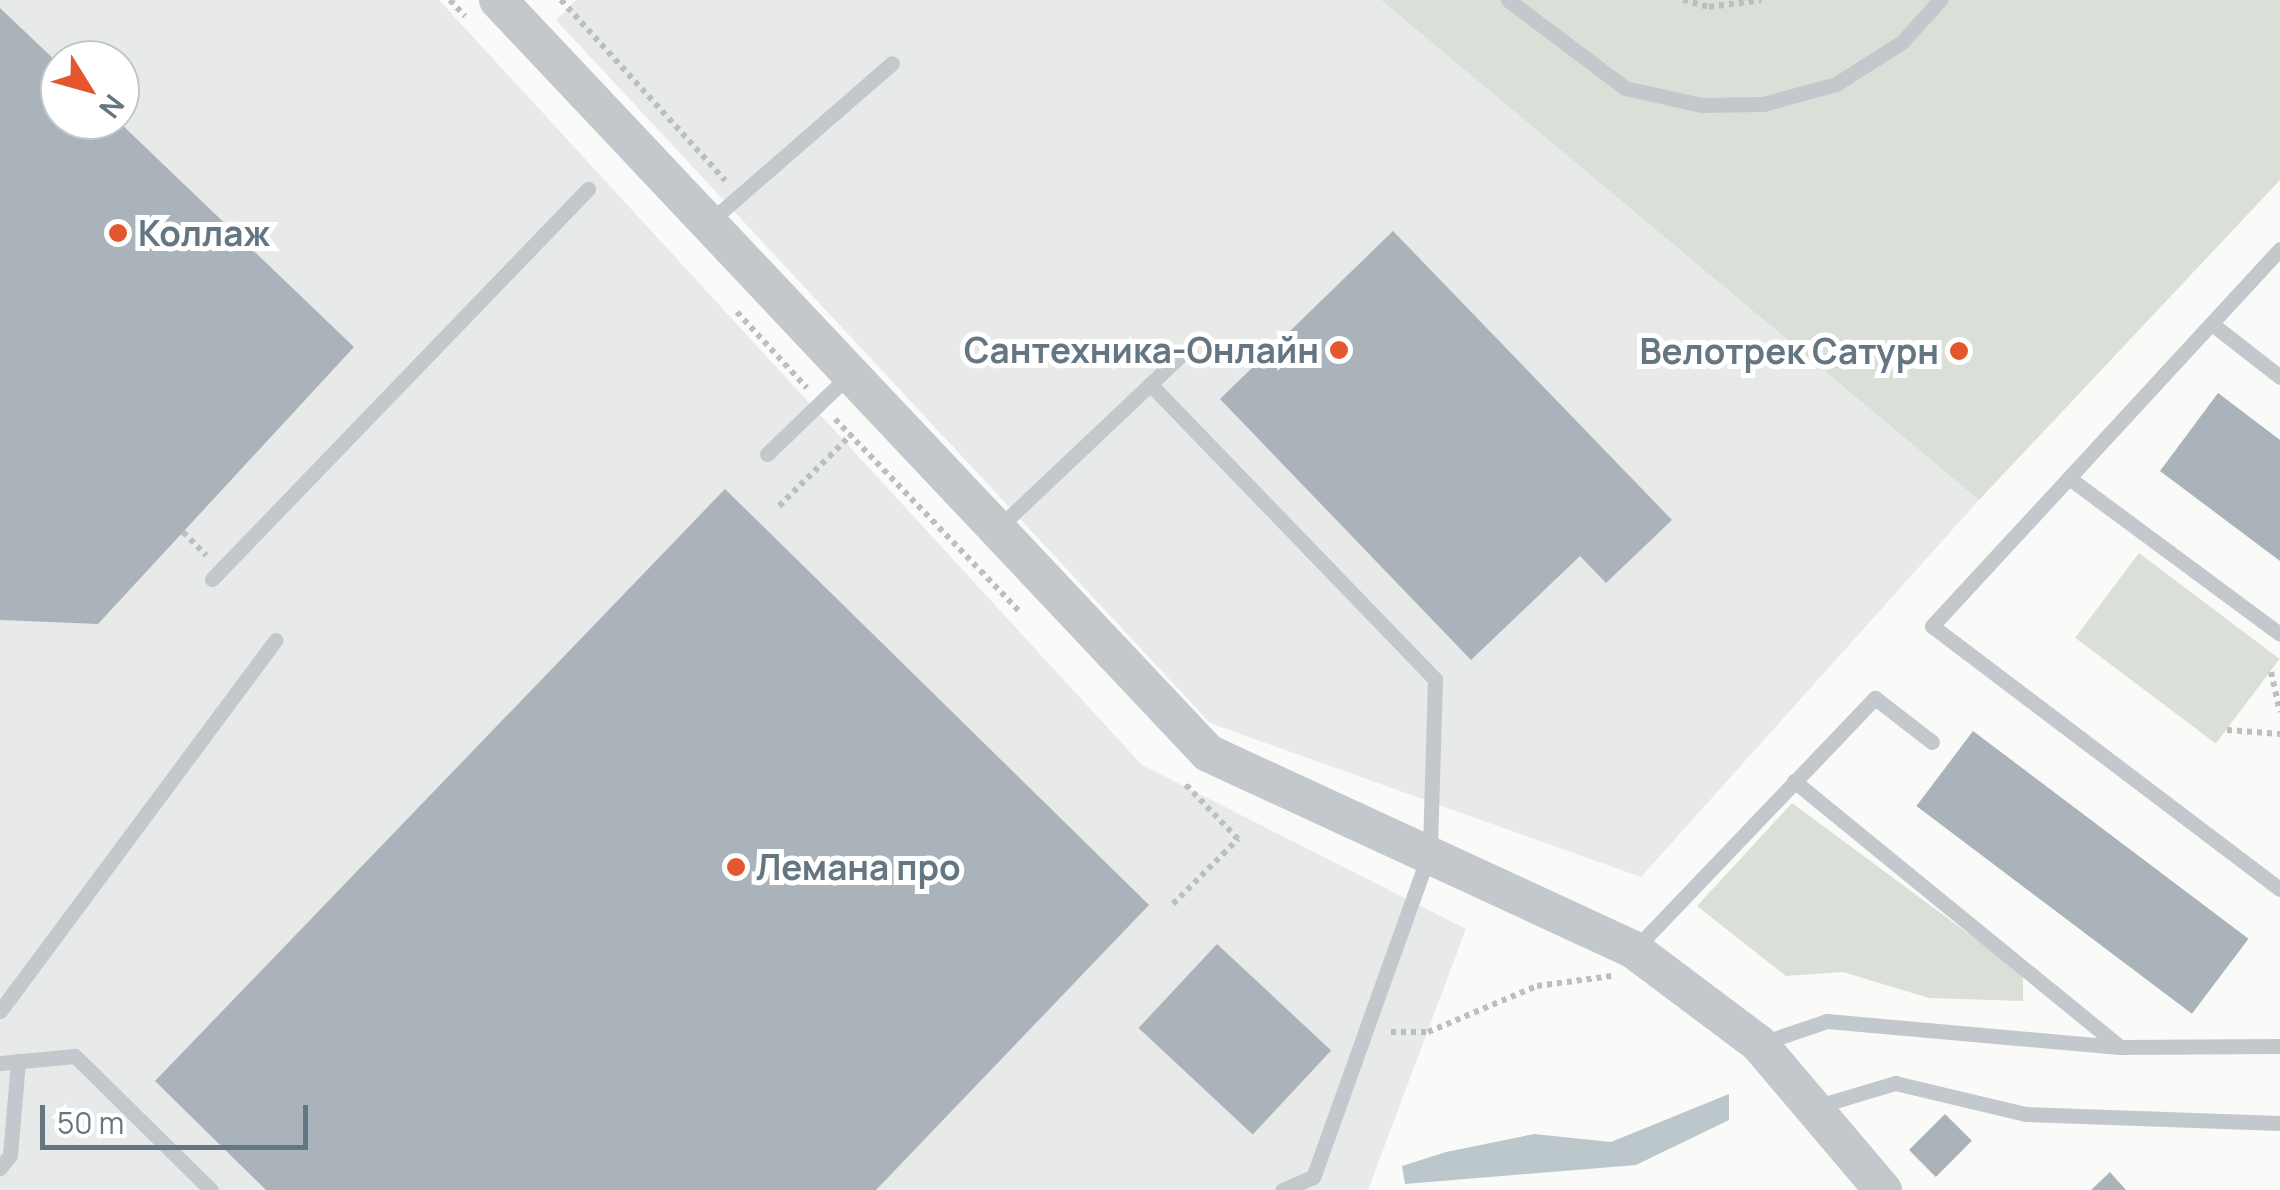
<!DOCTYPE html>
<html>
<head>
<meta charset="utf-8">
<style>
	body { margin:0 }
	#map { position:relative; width:2280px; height:1190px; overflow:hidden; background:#fafaf8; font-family:Manrope,sans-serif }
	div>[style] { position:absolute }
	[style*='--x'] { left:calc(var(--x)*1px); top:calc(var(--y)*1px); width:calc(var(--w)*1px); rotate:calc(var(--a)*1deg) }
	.built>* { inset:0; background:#e8e9e9 }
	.green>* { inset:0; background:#dadfd7; transform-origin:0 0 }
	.water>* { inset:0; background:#bbc7cb }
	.building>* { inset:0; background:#aab3b9; transform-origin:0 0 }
	.path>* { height:6px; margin-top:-3px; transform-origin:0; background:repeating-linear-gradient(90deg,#bbbfc2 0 5px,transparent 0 10px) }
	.service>* { height:15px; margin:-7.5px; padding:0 7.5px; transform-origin:7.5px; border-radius:7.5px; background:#c3c8cc }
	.tertiary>* { height:38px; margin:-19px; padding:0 19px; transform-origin:19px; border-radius:19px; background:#c3c8cc }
	.dots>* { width:28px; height:28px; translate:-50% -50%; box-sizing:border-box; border:5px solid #fff; border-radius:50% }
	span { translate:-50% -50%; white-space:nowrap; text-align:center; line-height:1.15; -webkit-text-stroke:10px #fff; paint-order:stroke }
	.poi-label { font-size:35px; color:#657683; font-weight:700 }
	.left { translate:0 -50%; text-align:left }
	.right { translate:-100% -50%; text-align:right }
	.north { position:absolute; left:40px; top:40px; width:100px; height:100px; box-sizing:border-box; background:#fff; border:2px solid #c1c8cd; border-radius:50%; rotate:127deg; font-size:28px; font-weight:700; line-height:40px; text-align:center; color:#657683 }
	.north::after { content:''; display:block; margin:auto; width:35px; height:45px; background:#e4572e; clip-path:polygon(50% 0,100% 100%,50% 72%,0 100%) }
	.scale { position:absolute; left:40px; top:1105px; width:268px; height:45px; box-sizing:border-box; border:5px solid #657683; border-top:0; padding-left:12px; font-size:30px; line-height:35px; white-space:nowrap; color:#657683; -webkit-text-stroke:8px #fff; paint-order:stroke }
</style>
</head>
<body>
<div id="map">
	<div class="built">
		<div style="clip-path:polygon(evenodd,0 0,439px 0,1142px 765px,1466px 929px,1368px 1190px,0 1190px,0 0,60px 60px,120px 60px,120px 120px,60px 120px,60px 60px)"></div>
		<div style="clip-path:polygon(576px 0,1381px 0,1979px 500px,1641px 877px,1210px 723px,556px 20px)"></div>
	</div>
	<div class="green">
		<div style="clip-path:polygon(1381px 0,2280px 0,2280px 180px,1979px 500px)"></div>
		<div style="left:2139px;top:553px;width:176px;height:106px;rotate:37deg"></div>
		<div style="clip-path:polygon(1792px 803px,2023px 974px,2023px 1001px,1929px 998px,1843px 972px,1786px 976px,1697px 906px)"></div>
	</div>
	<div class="water">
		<div style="clip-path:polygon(1729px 1094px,1729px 1120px,1636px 1165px,1405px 1184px,1402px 1166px,1446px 1152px,1534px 1134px,1611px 1142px)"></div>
	</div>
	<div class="building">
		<div style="clip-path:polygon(0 8px,60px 65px,60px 120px,117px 120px,354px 347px,98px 624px,0 620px)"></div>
		<div style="clip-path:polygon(1393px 231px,1672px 520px,1606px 583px,1580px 556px,1471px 660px,1220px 399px)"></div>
		<div style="clip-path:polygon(2218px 393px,2280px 440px,2280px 561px,2160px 471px)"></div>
		<div style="clip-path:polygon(725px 489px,1149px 905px,876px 1190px,266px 1190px,155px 1081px)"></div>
		<div style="left:1973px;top:731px;width:345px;height:94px;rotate:37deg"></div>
		<div style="left:1217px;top:944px;width:156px;height:115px;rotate:43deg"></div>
		<div style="left:1945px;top:1114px;width:38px;height:51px;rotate:45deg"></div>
		<div style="clip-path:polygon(2110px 1172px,2126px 1190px,2091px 1190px)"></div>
	</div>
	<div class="path">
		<div style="--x:450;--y:0;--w:22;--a:47"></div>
		<div style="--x:561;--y:0;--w:244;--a:47.7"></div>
		<div style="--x:1683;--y:0;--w:27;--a:15"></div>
		<div style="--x:1709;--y:7;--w:53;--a:-7.5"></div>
		<div style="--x:737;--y:312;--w:103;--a:47.4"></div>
		<div style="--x:835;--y:419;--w:267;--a:46.2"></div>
		<div style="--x:779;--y:506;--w:103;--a:-44.6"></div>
		<div style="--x:183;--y:532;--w:33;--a:45"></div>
		<div style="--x:2271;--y:672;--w:41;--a:77.3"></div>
		<div style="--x:2227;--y:730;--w:53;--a:4.3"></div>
		<div style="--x:1173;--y:904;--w:92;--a:-45"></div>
		<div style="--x:1238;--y:839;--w:76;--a:-133.9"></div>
		<div style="--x:1391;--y:1032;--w:37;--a:0"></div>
		<div style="--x:1428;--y:1032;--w:118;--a:-22.9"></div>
		<div style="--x:1537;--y:986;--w:75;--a:-7.7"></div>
	</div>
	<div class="service">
		<div style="--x:1508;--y:0;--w:146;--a:36.9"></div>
		<div style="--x:1625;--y:88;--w:78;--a:12.6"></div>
		<div style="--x:1701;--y:105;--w:62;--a:-0.9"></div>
		<div style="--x:1763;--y:104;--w:76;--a:-15.3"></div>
		<div style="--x:1836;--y:84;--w:78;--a:-32.5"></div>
		<div style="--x:1902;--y:42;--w:57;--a:-47.9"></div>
		<div style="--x:707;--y:224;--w:245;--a:-41"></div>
		<div style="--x:2280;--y:249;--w:513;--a:132.71"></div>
		<div style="--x:1932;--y:626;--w:436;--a:37.1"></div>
		<div style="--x:2212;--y:324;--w:86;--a:37.9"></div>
		<div style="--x:1150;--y:384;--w:410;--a:46"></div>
		<div style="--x:1435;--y:679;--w:172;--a:91.7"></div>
		<div style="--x:1430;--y:851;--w:346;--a:109.7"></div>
		<div style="--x:1313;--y:1177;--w:33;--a:157"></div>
		<div style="--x:767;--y:454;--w:112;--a:-43.9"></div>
		<div style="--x:2069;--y:478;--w:262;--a:36.5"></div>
		<div style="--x:996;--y:530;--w:252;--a:-43.4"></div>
		<div style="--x:212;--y:579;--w:542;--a:-46.05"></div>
		<div style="--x:1794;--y:781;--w:421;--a:39.2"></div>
		<div style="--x:1634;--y:950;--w:349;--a:-46.3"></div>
		<div style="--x:1875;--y:698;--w:72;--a:37.7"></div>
		<div style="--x:0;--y:1011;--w:462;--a:-53.4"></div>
		<div style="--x:1759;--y:1044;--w:72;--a:-18.7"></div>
		<div style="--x:1827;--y:1021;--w:294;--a:5.1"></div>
		<div style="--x:2120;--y:1047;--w:160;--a:-0.4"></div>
		<div style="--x:0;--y:1063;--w:75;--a:-5.3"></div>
		<div style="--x:75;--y:1056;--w:191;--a:44.6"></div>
		<div style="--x:1815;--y:1107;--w:84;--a:-16.7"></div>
		<div style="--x:1895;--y:1083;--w:134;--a:13.4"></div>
		<div style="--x:2025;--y:1114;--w:255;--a:2"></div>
		<div style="--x:0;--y:1168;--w:16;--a:-52"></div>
		<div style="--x:10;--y:1155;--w:94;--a:-85.1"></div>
	</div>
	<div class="tertiary">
		<div style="--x:498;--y:0;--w:1035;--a:46.68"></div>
		<div style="--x:1208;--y:753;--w:469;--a:24.8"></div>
		<div style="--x:1634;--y:950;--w:156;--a:36.9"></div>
		<div style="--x:1759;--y:1044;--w:192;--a:49.7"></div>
	</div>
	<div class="dots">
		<div style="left:118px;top:233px;background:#e4572e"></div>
		<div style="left:1339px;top:350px;background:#e4572e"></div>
		<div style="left:1959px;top:351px;background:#e4572e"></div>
		<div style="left:736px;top:867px;background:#e4572e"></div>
	</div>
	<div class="poi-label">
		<span class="left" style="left:138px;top:233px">Коллаж</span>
		<span class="right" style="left:1319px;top:350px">Сантехника-Онлайн</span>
		<span class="right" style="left:1939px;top:351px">Велотрек Сатурн</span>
		<span class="left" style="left:756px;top:867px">Лемана про</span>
	</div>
	<div class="north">N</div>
	<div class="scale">50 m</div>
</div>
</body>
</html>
